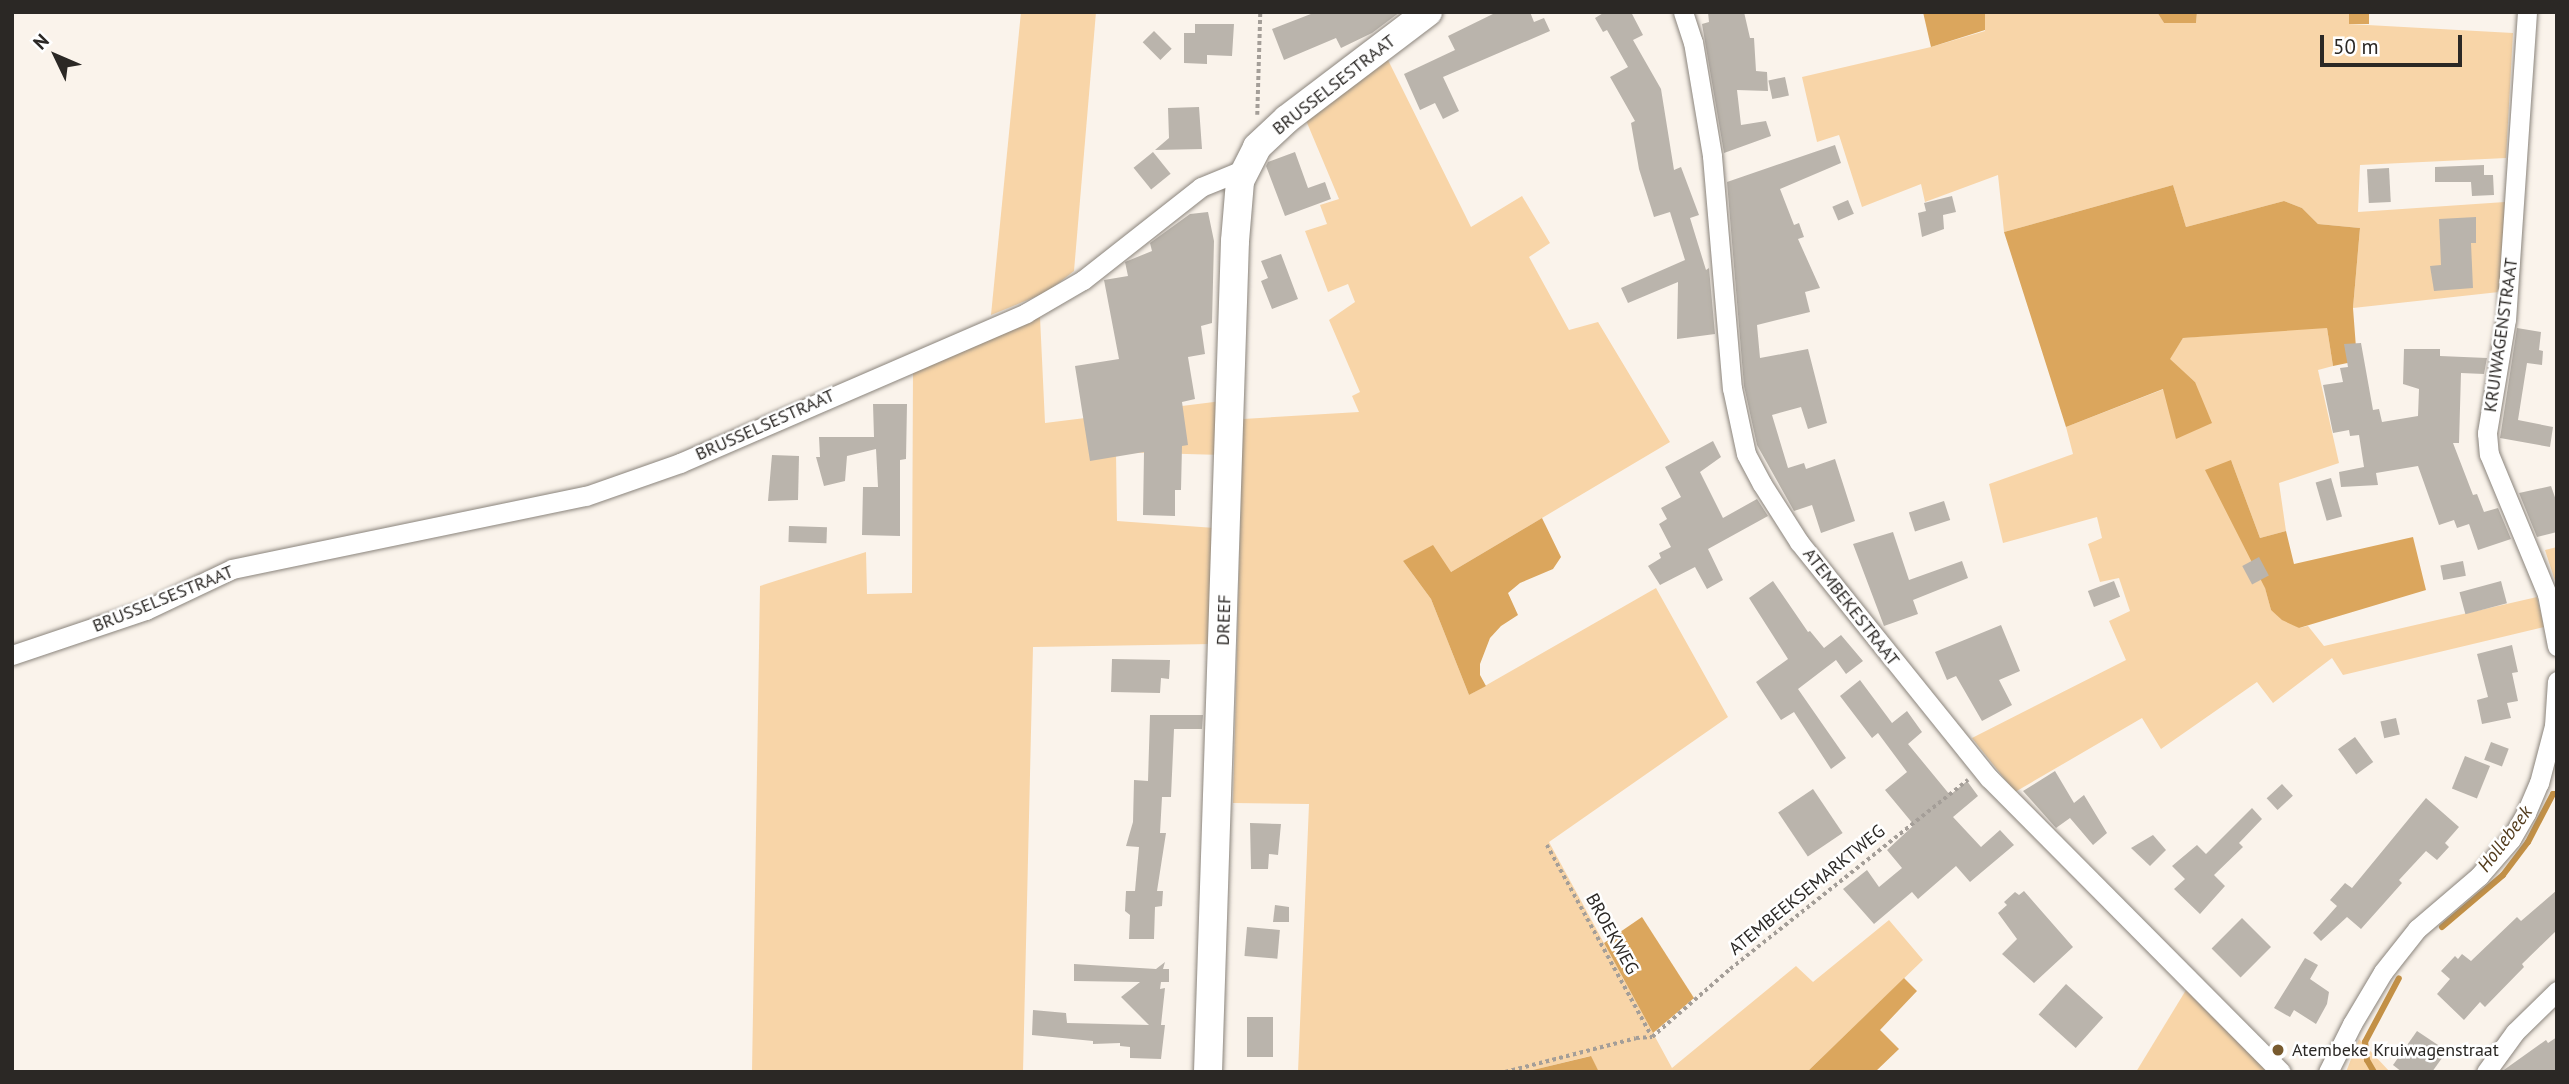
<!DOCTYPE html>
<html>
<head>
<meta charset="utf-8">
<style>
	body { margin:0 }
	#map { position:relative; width:2569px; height:1084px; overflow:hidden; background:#faf3eb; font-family:"PT Sans",sans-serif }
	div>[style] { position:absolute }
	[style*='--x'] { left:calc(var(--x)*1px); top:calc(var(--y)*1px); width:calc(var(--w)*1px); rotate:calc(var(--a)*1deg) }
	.green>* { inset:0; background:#f8d5a8 }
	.forest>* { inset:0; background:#dba65d; transform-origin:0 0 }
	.stream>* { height:6px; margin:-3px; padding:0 3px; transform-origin:3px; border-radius:3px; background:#c39046 }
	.building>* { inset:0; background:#bab4ac; transform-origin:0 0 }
	.path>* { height:3.5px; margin-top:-1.75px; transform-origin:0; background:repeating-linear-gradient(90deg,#a49e98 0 3.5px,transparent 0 7px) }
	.roads { filter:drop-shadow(0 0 2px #8a847c) drop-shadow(0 0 2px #8a847c) }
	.street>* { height:19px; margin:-9.5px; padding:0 9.5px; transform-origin:9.5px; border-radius:9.5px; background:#fff }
	.secondary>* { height:28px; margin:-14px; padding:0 14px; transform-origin:14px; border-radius:14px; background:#fff }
	.dots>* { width:19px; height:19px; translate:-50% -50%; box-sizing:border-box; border:4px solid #fff; border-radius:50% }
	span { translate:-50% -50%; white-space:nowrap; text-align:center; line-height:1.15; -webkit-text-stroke:5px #fff; paint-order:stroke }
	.street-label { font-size:18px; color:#2b2825 }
	.poi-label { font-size:18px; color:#2b2825 }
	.left { translate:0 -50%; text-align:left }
	.water-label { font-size:19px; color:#533c1d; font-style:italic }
	.frame { position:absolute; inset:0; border:14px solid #2b2825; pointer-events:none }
	.north { position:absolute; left:21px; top:21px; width:70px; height:70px; -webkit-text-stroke:5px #fff; paint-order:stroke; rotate:314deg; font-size:19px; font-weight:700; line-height:28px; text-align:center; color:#2b2825 }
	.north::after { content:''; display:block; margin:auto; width:24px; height:32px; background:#2b2825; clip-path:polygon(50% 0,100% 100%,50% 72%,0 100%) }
	.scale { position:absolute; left:2320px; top:35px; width:142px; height:32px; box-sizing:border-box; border:4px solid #2b2825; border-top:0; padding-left:9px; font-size:21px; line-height:24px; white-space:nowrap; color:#2b2825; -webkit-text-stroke:5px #fff; paint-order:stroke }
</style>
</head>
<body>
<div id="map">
	<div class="green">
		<div style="clip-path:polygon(1021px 12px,1096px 12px,1074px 271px,1047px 292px,991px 315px)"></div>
		<div style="clip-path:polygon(1985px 12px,2157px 12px,2164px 23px,2196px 23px,2197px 12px,2349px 12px,2349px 24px,2513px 33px,2506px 158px,2360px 165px,2358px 212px,2505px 202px,2499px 292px,2353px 308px,2360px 228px,2318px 224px,2302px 208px,2284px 201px,2186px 227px,2173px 185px,2004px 232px,1998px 175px,1925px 202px,1921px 184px,1862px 207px,1839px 135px,1817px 142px,1802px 77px,1931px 47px,1985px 31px)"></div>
		<div style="clip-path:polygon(1387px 58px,1471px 227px,1522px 196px,1550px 243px,1529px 257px,1569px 330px,1598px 322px,1670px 442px,1451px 572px,1403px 561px,1431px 599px,1469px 695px,1656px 588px,1728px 717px,1549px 842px,1672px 1068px,1796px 966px,1813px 982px,1889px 920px,1923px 960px,1807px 1072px,1599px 1072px,1590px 1056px,1525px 1072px,1298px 1072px,1309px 804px,1233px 803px,1243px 419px,1359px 412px,1352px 396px,1360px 392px,1329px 320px,1355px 302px,1348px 284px,1328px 292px,1305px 231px,1327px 224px,1320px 205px,1339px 199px,1305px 118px)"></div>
		<div style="clip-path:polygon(1040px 317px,1045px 423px,1222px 401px,1222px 455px,1116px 452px,1117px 521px,1215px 528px,1212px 644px,1033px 647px,1023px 1072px,752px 1072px,760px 586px,866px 552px,867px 594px,912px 593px,913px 369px)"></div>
		<div style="clip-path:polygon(2296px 328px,2327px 328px,2333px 366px,2318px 370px,2339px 463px,2279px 483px,2286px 531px,2260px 538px,2231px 460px,2271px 610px,2299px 628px,2308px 626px,2324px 646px,2537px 597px,2544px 627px,2343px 675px,2332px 658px,2273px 703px,2257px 682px,2161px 749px,2142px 718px,2015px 792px,1972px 738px,2126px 660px,2109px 621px,2130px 611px,2119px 578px,2100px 582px,2088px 544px,2102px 538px,2097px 517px,2003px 543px,1989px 484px,2073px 454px,2066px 427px,2164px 389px,2195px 382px,2169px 359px,2183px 338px)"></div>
		<div style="clip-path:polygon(2557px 547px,2557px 587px,2545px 550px)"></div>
		<div style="clip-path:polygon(2186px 990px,2268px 1072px,2136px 1072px)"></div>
		<div style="clip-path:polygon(2359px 1039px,2390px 1072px,2346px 1072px)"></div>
	</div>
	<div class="forest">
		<div style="clip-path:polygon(1923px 12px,1985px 12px,1985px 30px,1931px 47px)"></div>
		<div style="clip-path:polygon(2157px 12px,2197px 12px,2196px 23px,2164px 23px)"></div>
		<div style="left:2349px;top:12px;width:20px;height:12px"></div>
		<div style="clip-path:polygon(2173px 185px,2186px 227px,2284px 201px,2302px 208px,2318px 224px,2360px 228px,2353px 308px,2357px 361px,2333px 366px,2327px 328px,2183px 338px,2170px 359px,2195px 382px,2212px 423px,2176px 439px,2163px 389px,2066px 427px,2004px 232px)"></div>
		<div style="clip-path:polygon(2231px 460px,2260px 538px,2286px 531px,2294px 564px,2413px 537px,2426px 590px,2299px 628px,2282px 620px,2271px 610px,2265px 588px,2205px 470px)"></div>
		<div style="clip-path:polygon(1542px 518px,1561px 557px,1553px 569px,1520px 583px,1508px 593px,1518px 615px,1501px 626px,1490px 638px,1480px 664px,1480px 675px,1486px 686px,1469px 695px,1431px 599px,1403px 561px,1433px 545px,1451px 572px)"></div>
		<div style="clip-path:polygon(1642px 917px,1694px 998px,1653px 1033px,1604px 943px)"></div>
		<div style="clip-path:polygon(1904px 978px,1917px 991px,1880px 1030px,1899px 1049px,1875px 1072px,1807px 1072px)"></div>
		<div style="clip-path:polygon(1591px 1056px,1599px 1072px,1525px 1072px,1537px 1069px)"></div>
	</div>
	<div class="stream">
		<div style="--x:2442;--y:927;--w:80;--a:-40.4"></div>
		<div style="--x:2503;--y:875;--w:41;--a:-52.9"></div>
		<div style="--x:2528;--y:842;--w:54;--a:-62.5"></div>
		<div style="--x:2553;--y:794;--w:4;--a:0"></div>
		<div style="--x:2374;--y:1072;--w:14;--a:-120"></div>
		<div style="--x:2367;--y:1060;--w:18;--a:-96"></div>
		<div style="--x:2365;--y:1042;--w:72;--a:-62"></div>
	</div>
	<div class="building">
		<div style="clip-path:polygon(1316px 12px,1400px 12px,1372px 33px,1341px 48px,1336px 38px,1284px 60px,1272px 29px)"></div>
		<div style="clip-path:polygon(1497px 12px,1530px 12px,1534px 22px,1544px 18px,1550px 31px,1443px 77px,1459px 111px,1443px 119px,1435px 103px,1420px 110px,1404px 74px,1455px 50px,1448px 36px)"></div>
		<div style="clip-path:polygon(1605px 12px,1631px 12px,1643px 35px,1633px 40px,1661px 89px,1674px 170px,1681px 167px,1699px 215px,1690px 218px,1706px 270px,1709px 268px,1715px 334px,1677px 339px,1678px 282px,1628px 303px,1621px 288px,1685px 260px,1670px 212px,1654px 217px,1639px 169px,1631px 123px,1635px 121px,1610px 77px,1628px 67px,1607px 30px,1603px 32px,1595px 18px)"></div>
		<div style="clip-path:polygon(1708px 12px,1744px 12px,1750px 38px,1754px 38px,1756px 71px,1767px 72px,1768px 91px,1737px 90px,1741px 125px,1766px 121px,1771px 136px,1724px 153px,1702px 24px,1709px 22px)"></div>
		<div style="clip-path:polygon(1195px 24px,1234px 24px,1232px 56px,1207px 55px,1207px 64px,1184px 63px,1184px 33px,1195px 33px)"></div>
		<div style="left:1154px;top:31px;width:25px;height:16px;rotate:45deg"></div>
		<div style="left:1785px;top:77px;width:19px;height:17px;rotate:78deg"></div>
		<div style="clip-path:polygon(1199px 107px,1202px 149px,1155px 150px,1169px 138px,1168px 108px)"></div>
		<div style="clip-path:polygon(1835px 145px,1841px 163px,1780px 189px,1794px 225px,1799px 223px,1804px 237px,1798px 239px,1820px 288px,1805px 292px,1810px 312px,1757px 325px,1760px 358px,1808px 349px,1827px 423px,1808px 429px,1801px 407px,1772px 415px,1788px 468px,1804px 463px,1806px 469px,1835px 459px,1855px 521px,1821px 533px,1812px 505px,1794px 511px,1757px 445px,1744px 386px,1727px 182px)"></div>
		<div style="left:1153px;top:152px;width:28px;height:25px;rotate:51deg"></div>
		<div style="clip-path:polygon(1295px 152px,1308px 188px,1325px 182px,1331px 199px,1285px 216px,1266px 166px,1268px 162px)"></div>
		<div style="clip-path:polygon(2484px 165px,2484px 175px,2493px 175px,2494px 195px,2472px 196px,2471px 182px,2435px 182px,2435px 167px)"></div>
		<div style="left:2389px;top:168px;width:34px;height:22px;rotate:87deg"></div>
		<div style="clip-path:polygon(1952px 196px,1956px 212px,1943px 215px,1944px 229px,1922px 237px,1918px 213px,1926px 211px,1924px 203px)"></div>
		<div style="left:1848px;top:200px;width:15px;height:17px;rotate:67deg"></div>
		<div style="clip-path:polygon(1208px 212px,1214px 241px,1212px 323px,1201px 326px,1205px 354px,1188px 357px,1195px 399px,1182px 402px,1188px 445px,1182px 446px,1181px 490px,1175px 490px,1175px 516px,1143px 515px,1144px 452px,1090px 461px,1075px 366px,1119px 359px,1104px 280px,1128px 276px,1125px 262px,1152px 251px,1150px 243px,1190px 214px)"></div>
		<div style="clip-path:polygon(2476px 217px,2476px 243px,2471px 243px,2473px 288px,2434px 291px,2430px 266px,2441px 265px,2439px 219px)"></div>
		<div style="clip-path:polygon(1281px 254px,1298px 299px,1272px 309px,1261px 281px,1268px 278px,1261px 261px)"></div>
		<div style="clip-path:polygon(2517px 328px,2541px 332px,2539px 350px,2543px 351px,2542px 365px,2527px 363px,2518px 420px,2553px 427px,2550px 447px,2500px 438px)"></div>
		<div style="clip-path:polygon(2361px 343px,2373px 410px,2379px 409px,2382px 422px,2418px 416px,2419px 389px,2403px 384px,2404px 349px,2440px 349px,2440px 356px,2487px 358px,2484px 374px,2461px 373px,2459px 443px,2453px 443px,2473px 495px,2477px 494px,2484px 512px,2498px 508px,2511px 539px,2478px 550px,2469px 524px,2457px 528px,2454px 520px,2439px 525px,2418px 466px,2376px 473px,2378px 485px,2341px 487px,2339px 472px,2364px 467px,2359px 435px,2350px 436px,2349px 430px,2333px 433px,2323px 385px,2343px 382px,2340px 368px,2348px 367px,2344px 344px)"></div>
		<div style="clip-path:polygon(873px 404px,907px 404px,906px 459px,900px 460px,900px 536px,862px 535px,863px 487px,878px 487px,876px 449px,847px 456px,845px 481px,824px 486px,816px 457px,820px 457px,819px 437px,874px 437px)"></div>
		<div style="clip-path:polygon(1713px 441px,1721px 457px,1700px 472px,1723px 518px,1757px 499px,1768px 516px,1708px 549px,1723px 580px,1707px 589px,1695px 567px,1660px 585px,1648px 566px,1661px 558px,1659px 553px,1671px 547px,1659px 524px,1667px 519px,1661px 508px,1681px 497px,1665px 467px)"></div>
		<div style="clip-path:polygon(772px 455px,799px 456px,798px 500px,768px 501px)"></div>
		<div style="left:2331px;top:478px;width:40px;height:16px;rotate:74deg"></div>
		<div style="clip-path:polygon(2551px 486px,2557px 503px,2557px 532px,2537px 537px,2519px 493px)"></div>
		<div style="left:1944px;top:501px;width:20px;height:37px;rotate:72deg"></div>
		<div style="left:789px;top:526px;width:38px;height:16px;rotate:2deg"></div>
		<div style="clip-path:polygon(1893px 532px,1909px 580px,1962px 561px,1968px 578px,1913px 600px,1918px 614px,1884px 626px,1853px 544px)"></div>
		<div style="left:2259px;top:557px;width:21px;height:19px;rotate:62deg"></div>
		<div style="left:2463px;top:561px;width:15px;height:23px;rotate:79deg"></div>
		<div style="clip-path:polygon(1773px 581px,1808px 632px,1810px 631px,1824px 648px,1841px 635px,1863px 661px,1846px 674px,1836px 660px,1798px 689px,1846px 758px,1831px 769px,1794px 712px,1781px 720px,1756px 682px,1788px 659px,1749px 598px)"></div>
		<div style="left:2114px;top:581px;width:17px;height:28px;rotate:69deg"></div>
		<div style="left:2501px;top:581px;width:23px;height:43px;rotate:75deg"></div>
		<div style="clip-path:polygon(2001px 625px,2020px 671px,1999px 680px,2012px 705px,1982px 721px,1956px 676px,1947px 680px,1935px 652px)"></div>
		<div style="clip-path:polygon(2512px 645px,2518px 672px,2512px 673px,2518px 701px,2507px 703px,2511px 718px,2482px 724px,2477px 700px,2488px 697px,2477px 654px)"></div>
		<div style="clip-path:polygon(1112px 659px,1170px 660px,1169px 679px,1161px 678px,1160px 693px,1111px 692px)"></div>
		<div style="clip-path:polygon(1860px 680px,1892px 723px,1907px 711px,1922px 732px,1908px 744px,1950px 795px,1967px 781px,1978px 796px,1953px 817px,1981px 847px,2000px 830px,2014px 845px,1970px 882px,1956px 866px,1918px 899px,1912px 892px,1874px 924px,1843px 889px,1867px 870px,1879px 887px,1902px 868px,1887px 850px,1914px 825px,1885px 790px,1907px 772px,1878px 733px,1872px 738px,1840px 696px)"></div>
		<div style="clip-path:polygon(1150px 715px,1203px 715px,1202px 729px,1174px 729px,1171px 797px,1162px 797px,1160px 833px,1166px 833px,1157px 891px,1163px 891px,1162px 906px,1155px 907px,1154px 939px,1129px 939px,1130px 915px,1125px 911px,1126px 891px,1135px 891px,1139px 847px,1126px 846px,1133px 822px,1134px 780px,1148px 781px)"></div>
		<div style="left:2396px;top:718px;width:17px;height:16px;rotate:77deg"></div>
		<div style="left:2355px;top:737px;width:31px;height:21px;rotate:54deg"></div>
		<div style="left:2491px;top:742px;width:19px;height:19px;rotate:21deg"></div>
		<div style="left:2465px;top:756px;width:27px;height:35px;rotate:22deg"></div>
		<div style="clip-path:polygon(2055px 771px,2074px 803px,2084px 795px,2107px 833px,2093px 845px,2070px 818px,2056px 828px,2023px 791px)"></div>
		<div style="left:2282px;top:784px;width:16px;height:21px;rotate:47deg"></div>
		<div style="left:1813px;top:789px;width:53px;height:42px;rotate:56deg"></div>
		<div style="clip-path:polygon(2426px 798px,2459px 827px,2445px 843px,2449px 847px,2437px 860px,2426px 851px,2399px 880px,2402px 883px,2361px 929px,2347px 917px,2321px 941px,2313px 933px,2337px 906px,2330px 900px,2345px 883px,2352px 888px)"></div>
		<div style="clip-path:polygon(2252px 808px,2262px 819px,2239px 843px,2243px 847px,2214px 875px,2225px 886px,2200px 914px,2174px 889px,2185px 879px,2172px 866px,2197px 845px,2206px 854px)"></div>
		<div style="clip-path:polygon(1250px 823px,1281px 824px,1278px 855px,1269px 854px,1268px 869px,1251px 869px)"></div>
		<div style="clip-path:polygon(2153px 835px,2166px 850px,2150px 866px,2131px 848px)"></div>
		<div style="clip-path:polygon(2557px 890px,2557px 930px,2522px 964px,2524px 967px,2485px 1007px,2480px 1002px,2464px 1020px,2437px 994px,2450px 979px,2441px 971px,2455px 956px,2458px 959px,2462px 954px,2471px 961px,2517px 917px,2521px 921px)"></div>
		<div style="clip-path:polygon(2024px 891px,2073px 947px,2034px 983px,2002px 954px,2017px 939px,1998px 913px,2007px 905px,2004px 902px,2015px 892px,2019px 895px)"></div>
		<div style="clip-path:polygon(1275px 905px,1289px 907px,1289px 922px,1273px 922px)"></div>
		<div style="left:2242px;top:918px;width:41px;height:43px;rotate:45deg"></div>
		<div style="left:1247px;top:927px;width:33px;height:29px;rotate:5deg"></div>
		<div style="clip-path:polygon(2305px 958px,2318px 965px,2310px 979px,2329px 992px,2327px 1004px,2316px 1024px,2294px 1010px,2290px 1017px,2274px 1008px)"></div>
		<div style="clip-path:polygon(1165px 962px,1163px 969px,1169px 969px,1169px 982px,1161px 982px,1160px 989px,1165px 988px,1161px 1025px,1165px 1025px,1161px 1059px,1130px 1058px,1130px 1047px,1120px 1046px,1120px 1043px,1093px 1044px,1093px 1041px,1032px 1035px,1033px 1010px,1066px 1013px,1067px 1023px,1149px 1025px,1121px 997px,1140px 982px,1074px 981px,1074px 964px,1156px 969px)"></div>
		<div style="left:2066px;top:984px;width:50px;height:41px;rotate:42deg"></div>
		<div style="left:1247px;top:1017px;width:26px;height:40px"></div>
		<div style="clip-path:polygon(2417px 1031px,2447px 1051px,2432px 1072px,2402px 1072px,2393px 1065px)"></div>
		<div style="clip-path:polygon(2557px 1037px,2557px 1072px,2501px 1072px,2546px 1040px,2548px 1043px)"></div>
	</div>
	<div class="path">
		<div style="--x:1257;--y:115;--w:103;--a:-88.3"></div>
		<div style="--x:1547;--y:845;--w:219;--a:61.3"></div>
		<div style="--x:1652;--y:1037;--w:103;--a:-41.1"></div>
		<div style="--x:1730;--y:969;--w:304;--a:-38.5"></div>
		<div style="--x:1505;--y:1072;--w:135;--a:-14.5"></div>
		<div style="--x:1636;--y:1038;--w:16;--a:-4"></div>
	</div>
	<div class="roads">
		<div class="street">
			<div style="--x:1683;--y:12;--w:32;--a:72"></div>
			<div style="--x:1693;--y:42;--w:116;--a:80.5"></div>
			<div style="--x:1712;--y:156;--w:233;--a:85.1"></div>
			<div style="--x:1732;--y:388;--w:67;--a:78"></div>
			<div style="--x:1746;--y:454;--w:34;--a:62"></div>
			<div style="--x:1762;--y:484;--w:69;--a:57.5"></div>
			<div style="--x:1799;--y:542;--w:303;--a:51.2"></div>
			<div style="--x:1989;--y:778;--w:414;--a:45.2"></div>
			<div style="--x:2527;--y:12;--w:308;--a:93.9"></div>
			<div style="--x:2506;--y:319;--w:116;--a:99.5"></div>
			<div style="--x:2487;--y:433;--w:21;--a:85"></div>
			<div style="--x:2489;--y:454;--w:152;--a:67.5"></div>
			<div style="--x:2547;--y:594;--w:53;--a:79.1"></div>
			<div style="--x:12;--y:655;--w:141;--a:-18.6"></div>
			<div style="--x:146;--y:610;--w:95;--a:-25.5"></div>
			<div style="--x:232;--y:569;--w:361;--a:-11.7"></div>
			<div style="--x:586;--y:496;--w:100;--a:-19.3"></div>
			<div style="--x:680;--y:463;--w:377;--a:-23.4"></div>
			<div style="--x:1026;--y:313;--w:66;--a:-30.1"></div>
			<div style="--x:1083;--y:280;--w:150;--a:-38.2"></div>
			<div style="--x:1201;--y:187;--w:48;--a:-22.2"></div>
			<div style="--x:2328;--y:1072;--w:54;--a:-63.4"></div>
			<div style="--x:2352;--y:1024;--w:61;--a:-59.2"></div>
			<div style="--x:2383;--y:972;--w:55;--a:-51.7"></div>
			<div style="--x:2417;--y:929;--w:82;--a:-40.5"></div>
			<div style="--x:2479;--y:876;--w:49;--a:-49.1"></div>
			<div style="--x:2511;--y:839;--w:30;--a:-60"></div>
			<div style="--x:2526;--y:813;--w:33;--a:-67"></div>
			<div style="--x:2539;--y:783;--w:59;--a:-75.3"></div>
			<div style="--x:2554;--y:726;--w:45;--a:-86.2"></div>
			<div style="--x:2486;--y:1072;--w:49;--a:-54.1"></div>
			<div style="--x:2515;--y:1032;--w:59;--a:-44.3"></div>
		</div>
		<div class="secondary">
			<div style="--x:1208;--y:1072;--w:831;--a:-88.14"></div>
			<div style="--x:1235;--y:241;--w:60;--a:-85.2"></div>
			<div style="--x:1240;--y:181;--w:38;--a:-63"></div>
			<div style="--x:1257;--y:147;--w:41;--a:-43"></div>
			<div style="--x:1287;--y:119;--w:177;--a:-37.2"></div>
		</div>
	</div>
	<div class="dots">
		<div style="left:2278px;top:1050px;background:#785a2e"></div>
	</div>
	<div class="street-label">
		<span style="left:1334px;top:85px;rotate:-38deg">BRUSSELSESTRAAT</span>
		<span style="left:2501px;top:335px;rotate:-82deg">KRUIWAGENSTRAAT</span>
		<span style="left:765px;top:425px;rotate:-24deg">BRUSSELSESTRAAT</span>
		<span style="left:163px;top:599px;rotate:-22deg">BRUSSELSESTRAAT</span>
		<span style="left:1851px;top:607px;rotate:52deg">ATEMBEKESTRAAT</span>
		<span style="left:1224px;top:620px;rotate:-88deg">DREEF</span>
		<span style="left:1807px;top:890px;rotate:-39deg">ATEMBEEKSEMARKTWEG</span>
		<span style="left:1612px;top:934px;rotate:61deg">BROEKWEG</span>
	</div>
	<div class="poi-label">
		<span class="left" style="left:2292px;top:1050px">Atembeke Kruiwagenstraat</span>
	</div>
	<div class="water-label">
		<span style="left:2505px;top:839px;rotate:-53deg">Hollebeek</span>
	</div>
	<div class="frame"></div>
	<div class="north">N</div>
	<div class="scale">50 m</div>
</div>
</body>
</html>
